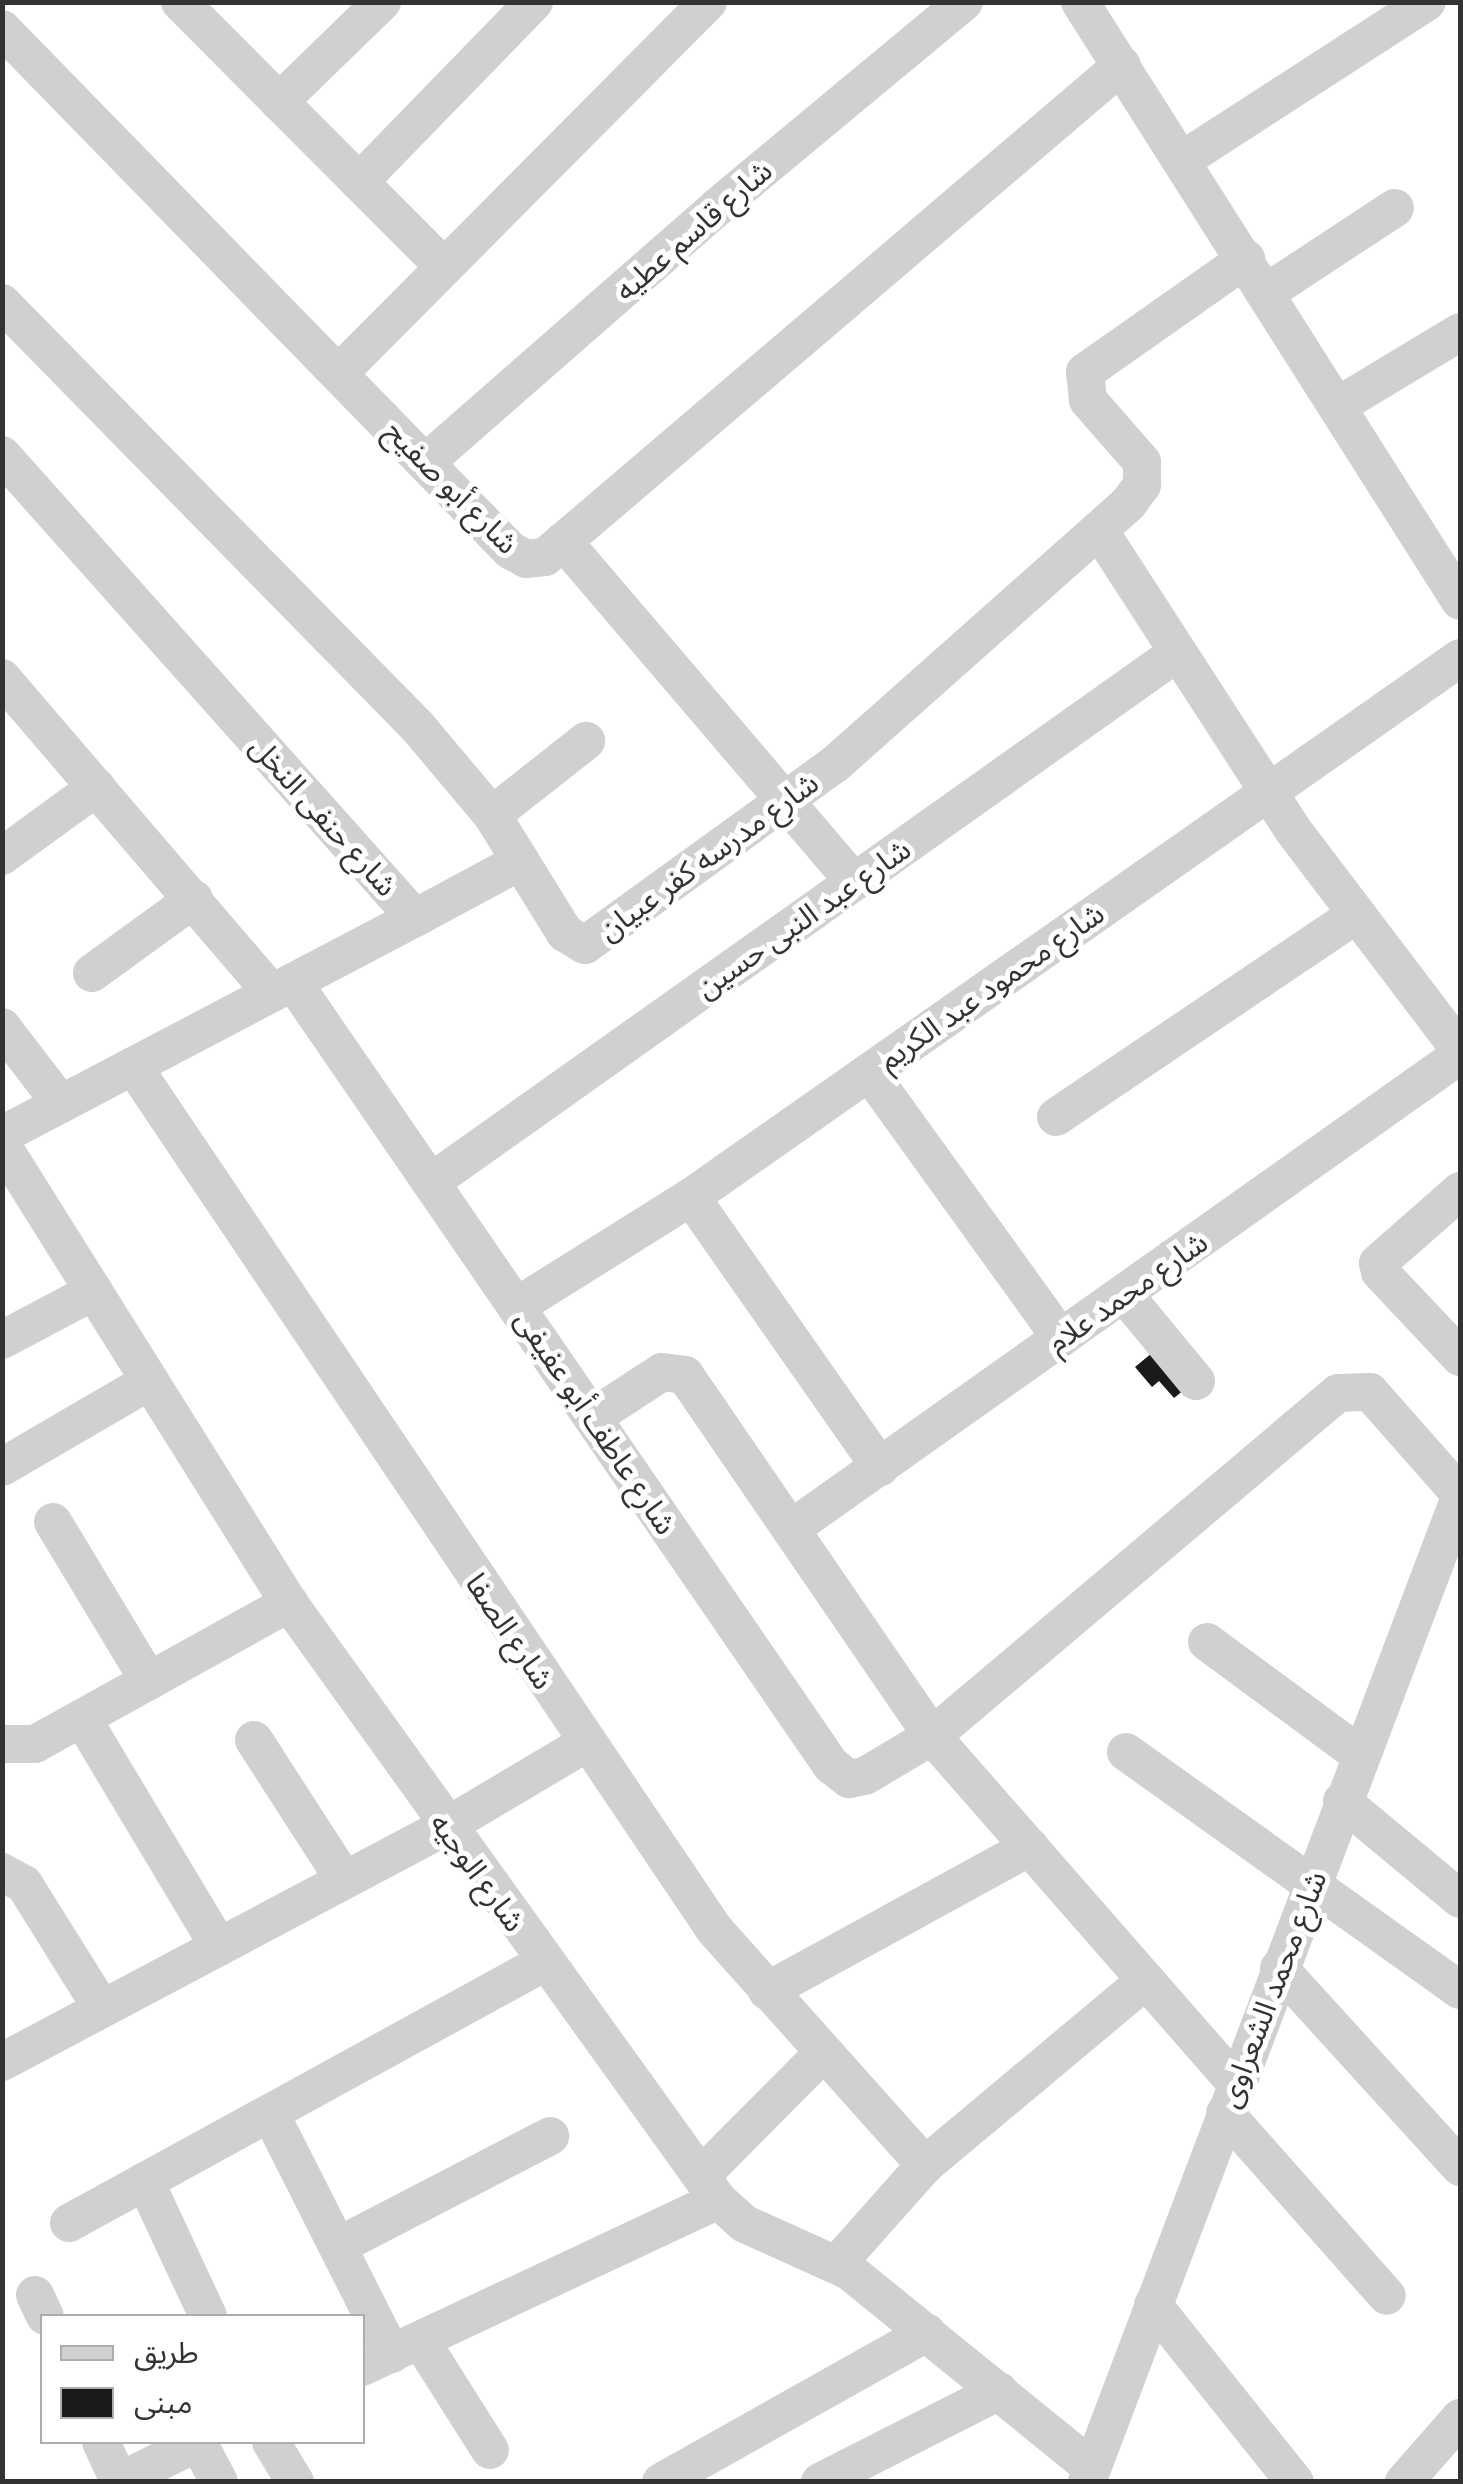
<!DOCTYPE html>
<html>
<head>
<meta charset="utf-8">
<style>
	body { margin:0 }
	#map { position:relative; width:1463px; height:2484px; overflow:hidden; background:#fff; font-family:"Titillium Web","Noto Sans Arabic",sans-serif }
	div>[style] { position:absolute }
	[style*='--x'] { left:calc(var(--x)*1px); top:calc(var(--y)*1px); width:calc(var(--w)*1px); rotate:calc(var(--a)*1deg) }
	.building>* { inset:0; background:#1a1a1a }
	.minor>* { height:38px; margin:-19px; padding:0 19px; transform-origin:19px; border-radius:19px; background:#d0d0d0 }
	span { translate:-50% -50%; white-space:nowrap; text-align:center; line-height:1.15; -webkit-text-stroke:10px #fff; paint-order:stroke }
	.street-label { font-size:30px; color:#333 }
	.frame { position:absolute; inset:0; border:5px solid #333; pointer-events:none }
	.legend { position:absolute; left:40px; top:2314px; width:325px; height:130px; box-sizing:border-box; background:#fff; border:2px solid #adadad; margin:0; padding:12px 18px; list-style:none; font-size:30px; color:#333 }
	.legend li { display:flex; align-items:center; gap:20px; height:50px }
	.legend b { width:50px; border:2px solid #adadad }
</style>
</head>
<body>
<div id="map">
	<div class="building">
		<div style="clip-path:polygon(1158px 1348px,1190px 1385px,1174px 1398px,1159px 1381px,1152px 1387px,1135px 1367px)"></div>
	</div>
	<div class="minor">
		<div style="--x:180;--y:2;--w:374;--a:45.1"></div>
		<div style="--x:1080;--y:2;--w:709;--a:57.61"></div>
		<div style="--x:2;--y:29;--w:728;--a:45.72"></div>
		<div style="--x:510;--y:550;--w:18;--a:29"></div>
		<div style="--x:526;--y:559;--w:19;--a:-6"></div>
		<div style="--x:545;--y:557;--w:758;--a:-40.45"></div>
		<div style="--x:279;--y:102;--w:144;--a:-44.2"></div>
		<div style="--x:1184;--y:159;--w:289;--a:-32.9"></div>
		<div style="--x:359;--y:182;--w:251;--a:-45.8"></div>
		<div style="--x:1267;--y:292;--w:153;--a:-33.3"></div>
		<div style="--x:2;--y:303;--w:593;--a:45.55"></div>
		<div style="--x:417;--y:726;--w:116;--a:49.9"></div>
		<div style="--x:492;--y:815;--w:139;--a:58.3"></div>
		<div style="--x:565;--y:933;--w:23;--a:31"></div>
		<div style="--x:585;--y:945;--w:307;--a:-35.9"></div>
		<div style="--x:834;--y:765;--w:393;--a:-41.6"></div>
		<div style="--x:1128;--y:504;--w:24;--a:-54"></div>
		<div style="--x:1142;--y:485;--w:23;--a:-90"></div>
		<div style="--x:1142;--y:462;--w:82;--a:-131.1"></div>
		<div style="--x:1088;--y:400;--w:28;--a:-96"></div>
		<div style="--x:1085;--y:372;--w:197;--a:-35.1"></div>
		<div style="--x:339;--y:373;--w:523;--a:-45.15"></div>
		<div style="--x:1339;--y:405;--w:141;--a:-31.1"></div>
		<div style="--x:2;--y:455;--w:620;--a:48.27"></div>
		<div style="--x:415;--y:918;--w:467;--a:152.3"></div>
		<div style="--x:425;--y:463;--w:388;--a:-41.2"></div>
		<div style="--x:717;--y:207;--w:321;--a:-39.7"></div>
		<div style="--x:1099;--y:530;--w:357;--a:57.1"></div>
		<div style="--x:1293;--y:830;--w:276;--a:52.8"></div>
		<div style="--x:563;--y:541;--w:448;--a:49.5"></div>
		<div style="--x:2;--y:678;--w:415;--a:49.4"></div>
		<div style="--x:492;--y:815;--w:120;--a:-38.2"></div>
		<div style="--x:2;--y:856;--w:117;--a:-36"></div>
		<div style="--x:415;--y:918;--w:120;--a:-28.3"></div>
		<div style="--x:92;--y:973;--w:126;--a:-36"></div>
		<div style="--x:293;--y:982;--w:950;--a:55.51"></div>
		<div style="--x:831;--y:1765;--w:23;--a:38"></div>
		<div style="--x:849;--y:1779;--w:16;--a:-11"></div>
		<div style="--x:865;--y:1776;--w:78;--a:-30.8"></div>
		<div style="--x:932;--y:1736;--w:531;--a:-40.19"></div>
		<div style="--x:1338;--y:1393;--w:32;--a:-2"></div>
		<div style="--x:1370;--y:1392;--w:136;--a:48.6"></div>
		<div style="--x:2;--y:1027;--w:97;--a:52.5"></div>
		<div style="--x:133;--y:1066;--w:1040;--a:56.05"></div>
		<div style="--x:714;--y:1929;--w:317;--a:48.2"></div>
		<div style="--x:869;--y:1072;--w:328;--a:54.2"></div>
		<div style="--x:1056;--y:1117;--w:361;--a:-34"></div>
		<div style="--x:2;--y:1145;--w:540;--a:57.93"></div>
		<div style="--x:289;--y:1603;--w:735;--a:54.3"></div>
		<div style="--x:718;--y:2200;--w:36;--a:42"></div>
		<div style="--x:745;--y:2224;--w:114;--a:24.3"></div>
		<div style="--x:849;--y:2271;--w:313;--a:39"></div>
		<div style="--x:431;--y:1182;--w:911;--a:-35.35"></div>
		<div style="--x:1460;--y:1191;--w:109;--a:138.7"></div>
		<div style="--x:1378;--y:1263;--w:9;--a:77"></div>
		<div style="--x:1380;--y:1272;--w:117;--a:46.7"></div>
		<div style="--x:691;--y:1197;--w:330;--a:55"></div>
		<div style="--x:1124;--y:1294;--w:113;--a:50.4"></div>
		<div style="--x:517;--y:1306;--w:205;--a:-32.1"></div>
		<div style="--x:691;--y:1197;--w:939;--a:-35.03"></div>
		<div style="--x:2;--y:1340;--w:104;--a:-28"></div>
		<div style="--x:593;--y:1417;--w:82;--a:-33.1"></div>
		<div style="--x:662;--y:1372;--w:23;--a:7"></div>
		<div style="--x:685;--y:1375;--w:437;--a:55.6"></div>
		<div style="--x:932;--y:1736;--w:461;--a:48.8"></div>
		<div style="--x:2;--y:1467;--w:171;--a:-30.2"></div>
		<div style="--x:53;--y:1522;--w:186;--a:58.9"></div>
		<div style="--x:792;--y:1528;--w:819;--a:-35.3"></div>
		<div style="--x:1207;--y:1642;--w:189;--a:36.4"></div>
		<div style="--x:82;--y:1718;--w:267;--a:59.1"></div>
		<div style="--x:254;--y:1740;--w:164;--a:57.2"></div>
		<div style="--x:2;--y:1744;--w:33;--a:0"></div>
		<div style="--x:35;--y:1744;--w:291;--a:-29"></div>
		<div style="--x:1126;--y:1752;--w:410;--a:35.5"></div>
		<div style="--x:1342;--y:1801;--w:153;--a:39.7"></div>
		<div style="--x:2;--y:1872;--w:25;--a:29"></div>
		<div style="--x:24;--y:1884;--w:147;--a:58"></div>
		<div style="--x:1279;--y:1968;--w:269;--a:47.7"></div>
		<div style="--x:767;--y:1991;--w:300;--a:-28.7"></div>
		<div style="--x:2;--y:2062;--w:501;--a:-27.94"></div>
		<div style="--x:445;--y:1827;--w:163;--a:-30.7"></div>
		<div style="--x:270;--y:2113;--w:270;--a:63.2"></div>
		<div style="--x:1225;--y:2113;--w:244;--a:48.5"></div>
		<div style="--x:701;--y:2176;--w:170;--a:-45.2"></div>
		<div style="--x:145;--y:2181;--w:149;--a:65"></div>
		<div style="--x:69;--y:2223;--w:543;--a:-28.74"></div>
		<div style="--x:338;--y:2246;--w:239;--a:-27.4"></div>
		<div style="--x:837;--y:2264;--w:132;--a:-48.4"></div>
		<div style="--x:925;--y:2165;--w:288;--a:-39.9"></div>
		<div style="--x:35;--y:2295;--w:23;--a:65"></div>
		<div style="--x:1153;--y:2305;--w:227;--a:51.3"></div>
		<div style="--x:421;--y:2341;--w:129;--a:57.7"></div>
		<div style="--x:362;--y:2367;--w:393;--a:-25.1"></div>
		<div style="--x:101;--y:2442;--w:43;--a:65.2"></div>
		<div style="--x:198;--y:2442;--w:45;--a:62.3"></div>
		<div style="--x:271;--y:2442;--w:47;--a:59"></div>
		<div style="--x:118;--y:2482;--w:90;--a:-26.3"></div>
		<div style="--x:661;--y:2482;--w:305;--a:-29.3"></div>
		<div style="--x:820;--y:2482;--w:201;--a:-26.9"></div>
		<div style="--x:1087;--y:2482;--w:1053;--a:-69.26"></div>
		<div style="--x:1404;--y:2482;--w:85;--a:-48.8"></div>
	</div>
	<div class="street-label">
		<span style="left:693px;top:230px;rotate:-41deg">شارع قاسم عطيه</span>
		<span style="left:452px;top:487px;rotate:45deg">شارع أبو صفيح</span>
		<span style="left:324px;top:816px;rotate:48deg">شارع حنفى النخل</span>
		<span style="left:708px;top:856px;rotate:-36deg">شارع مدرسه كفر عبيان</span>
		<span style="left:803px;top:918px;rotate:-35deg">شارع عبد النبى حسين</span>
		<span style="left:991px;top:986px;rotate:-35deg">شارع محمود عبد الكريم</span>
		<span style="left:1127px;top:1292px;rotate:-35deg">شارع محمد علام</span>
		<span style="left:596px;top:1422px;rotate:56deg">شارع عاطف أبو عفيفى</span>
		<span style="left:510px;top:1631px;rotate:56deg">شارع الصفا</span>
		<span style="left:478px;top:1872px;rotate:54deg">شارع الوجيه</span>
		<span style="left:1272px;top:1989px;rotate:-69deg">شارع محمد الشعراوى</span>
	</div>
	<div class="frame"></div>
	<ul class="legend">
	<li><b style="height:12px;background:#d0d0d0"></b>طريق</li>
	<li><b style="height:28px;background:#1a1a1a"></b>مبنى</li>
	</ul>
</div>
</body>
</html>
